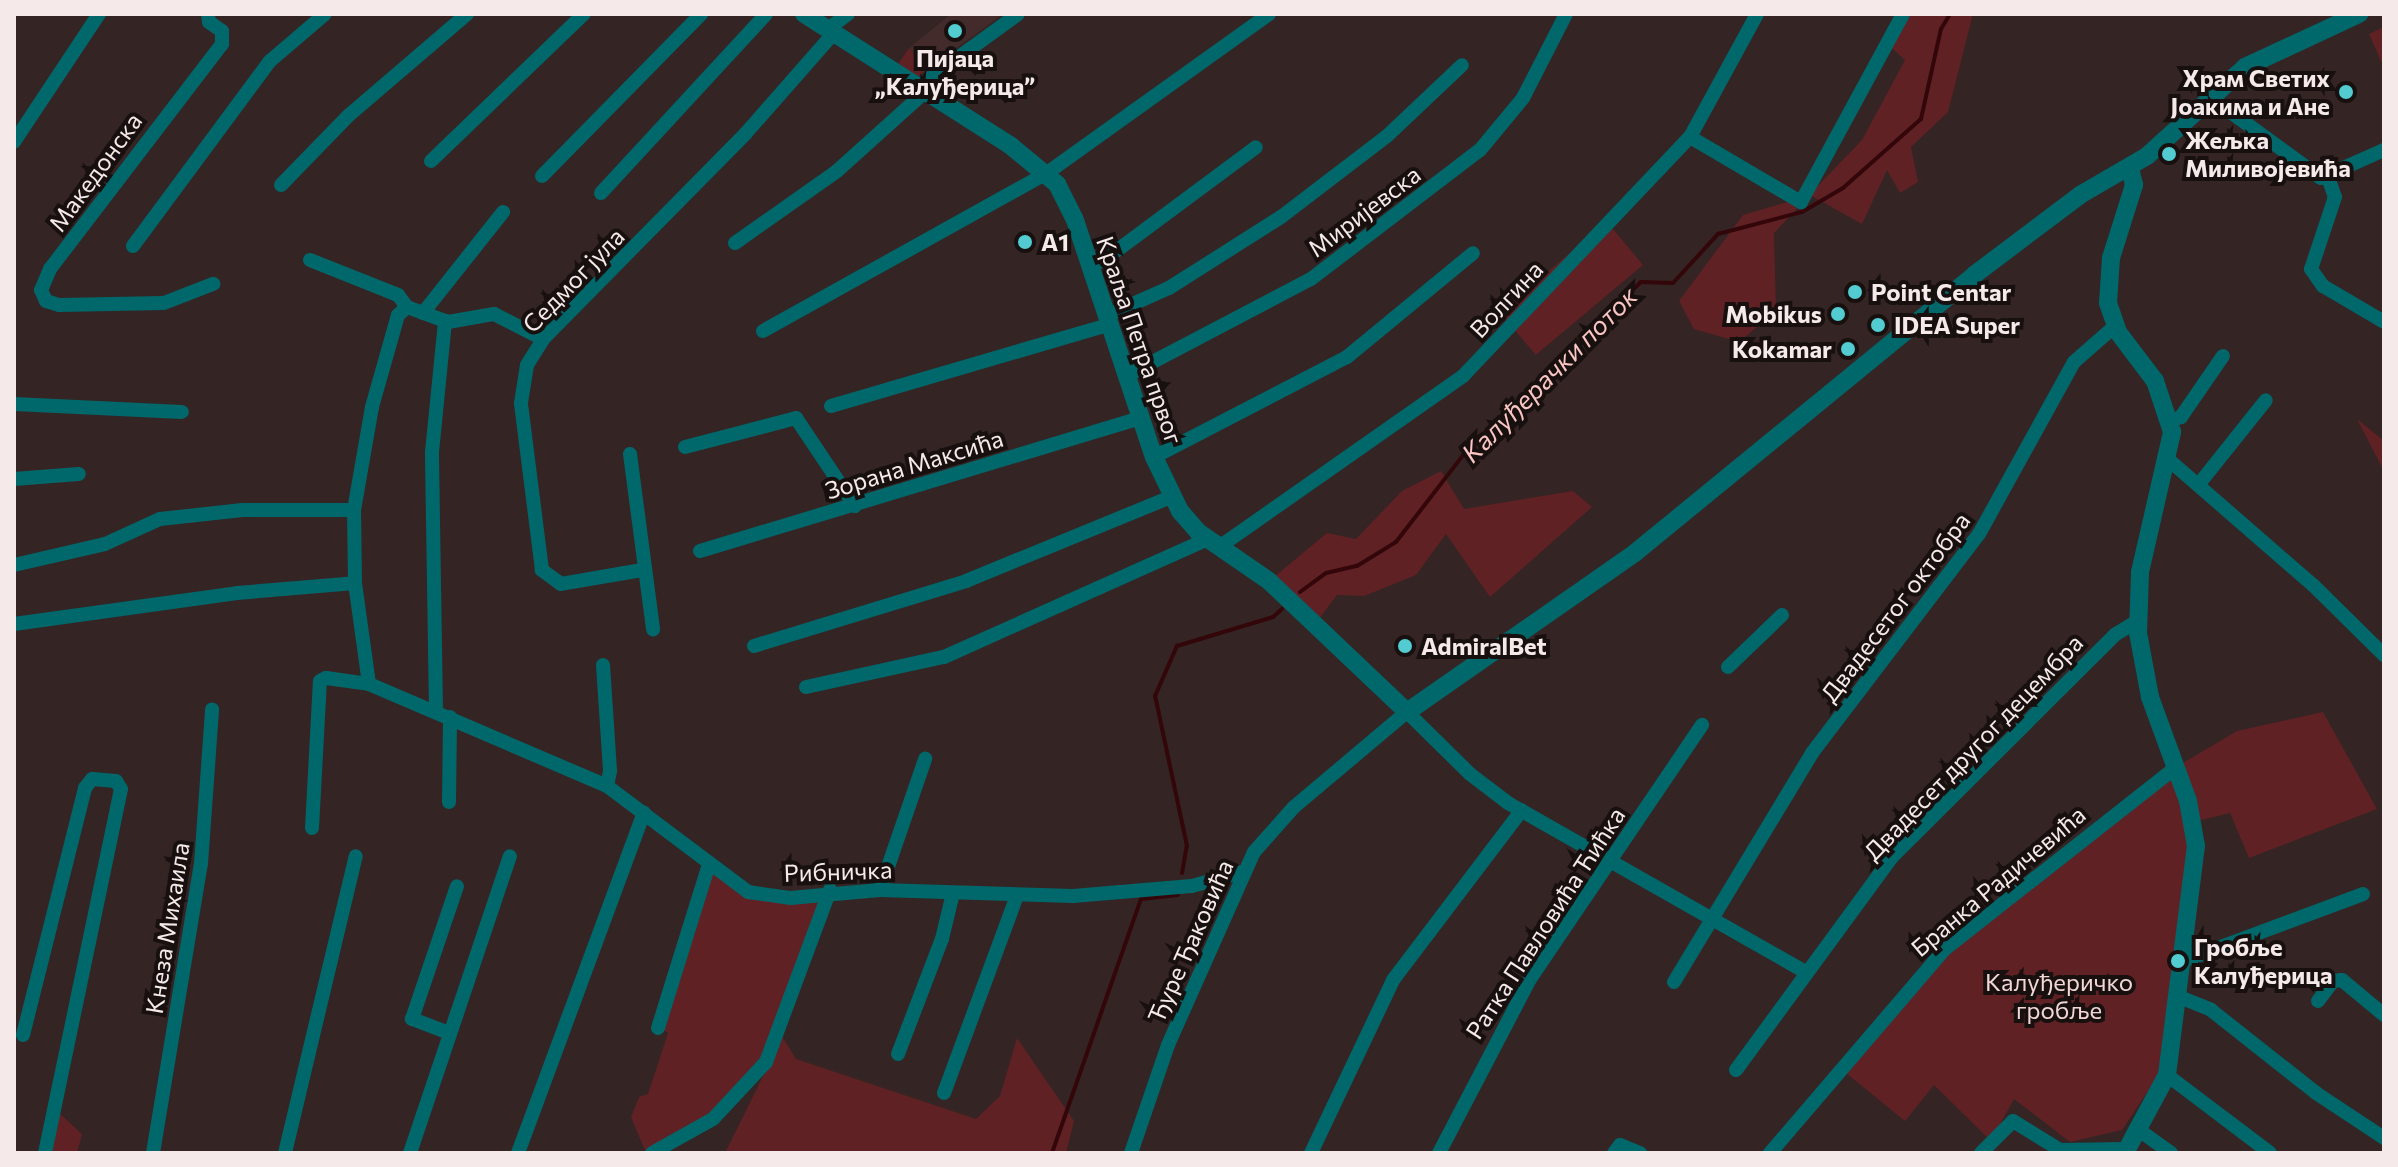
<!DOCTYPE html>
<html>
<head>
<meta charset="utf-8">
<style>
	body { margin:0 }
	#map { position:relative; width:2398px; height:1167px; overflow:hidden; background:#342424; font-family:Commissioner,sans-serif }
	div>[style] { position:absolute }
	[style*='--x'] { left:calc(var(--x)*1px); top:calc(var(--y)*1px); width:calc(var(--w)*1px); rotate:calc(var(--a)*1deg) }
	.built>* { inset:0; background:#422b2a }
	.green>* { inset:0; background:#602124; transform-origin:0 0 }
	.stream>* { height:4px; margin:-2px; padding:0 2px; transform-origin:2px; border-radius:2px; background:#33060a }
	.minor>* { height:14px; margin:-7px; padding:0 7px; transform-origin:7px; border-radius:7px; background:#00686b }
	.tertiary>* { height:18px; margin:-9px; padding:0 9px; transform-origin:9px; border-radius:9px; background:#00686b }
	.dots>* { width:22px; height:22px; translate:-50% -50%; box-sizing:border-box; border:4px solid #17100f; border-radius:50% }
	span { translate:-50% -50%; white-space:nowrap; text-align:center; line-height:1.15; -webkit-text-stroke:8px #17100f; paint-order:stroke }
	.poi-label { font-size:24px; color:#f5eae9; font-weight:700 }
	.right { translate:-100% -50%; text-align:right }
	.left { translate:0 -50%; text-align:left }
	.street-label { font-size:24px; color:#f5eae9 }
	.park-label { font-size:24px; color:#f1d6d5 }
	.water-label { font-size:26px; color:#fac6c4; font-style:italic }
	.frame { position:absolute; inset:0; border:16px solid #f5eae9; pointer-events:none }
</style>
</head>
<body>
<div id="map">
	<div class="built">
		<div style="clip-path:polygon(951px 14px,1002px 15px,926px 70px,909px 48px)"></div>
	</div>
	<div class="green">
		<div style="clip-path:polygon(1903px 14px,1973px 14px,1948px 112px,1911px 147px,1918px 182px,1900px 193px,1887px 170px,1862px 224px,1810px 195px,1774px 233px,1776px 311px,1739px 342px,1694px 329px,1679px 301px,1743px 215px,1808px 196px,1862px 140px,1905px 60px,1887px 44px)"></div>
		<div style="clip-path:polygon(2384px 27px,2384px 68px,2369px 34px)"></div>
		<div style="clip-path:polygon(909px 48px,926px 70px,918px 77px,898px 64px)"></div>
		<div style="left:1607px;top:222px;width:56px;height:140px;rotate:50deg"></div>
		<div style="clip-path:polygon(2357px 419px,2384px 441px,2384px 471px)"></div>
		<div style="clip-path:polygon(1441px 471px,1464px 509px,1573px 491px,1592px 507px,1490px 597px,1446px 534px,1416px 575px,1364px 596px,1337px 595px,1315px 624px,1269px 581px,1327px 533px,1356px 539px,1402px 491px)"></div>
		<div style="clip-path:polygon(2323px 712px,2377px 809px,2249px 858px,2230px 813px,2193px 822px,2176px 767px,2237px 731px)"></div>
		<div style="clip-path:polygon(2170px 776px,2187px 817px,2190px 871px,2158px 1076px,2122px 1130px,2070px 1142px,2014px 1099px,1991px 1141px,1934px 1085px,1905px 1121px,1841px 1069px,1924px 971px)"></div>
		<div style="clip-path:polygon(717px 870px,748px 892px,830px 890px,780px 1033px,796px 1059px,976px 1119px,1000px 1096px,1017px 1038px,1074px 1121px,1066px 1153px,725px 1153px,766px 1070px,732px 1102px,646px 1153px,631px 1117px,639px 1097px,648px 1094px,668px 1033px,662px 1029px,709px 876px)"></div>
		<div style="clip-path:polygon(57px 1111px,82px 1134px,77px 1153px,45px 1153px)"></div>
	</div>
	<div class="stream">
		<div style="--x:1300;--y:592;--w:32;--a:-36"></div>
		<div style="--x:1326;--y:573;--w:32;--a:-13"></div>
		<div style="--x:1357;--y:566;--w:46;--a:-31.6"></div>
		<div style="--x:1396;--y:542;--w:118;--a:-52.3"></div>
		<div style="--x:1468;--y:449;--w:240;--a:-44"></div>
		<div style="--x:1641;--y:282;--w:32;--a:2"></div>
		<div style="--x:1673;--y:283;--w:67;--a:-47.4"></div>
		<div style="--x:1718;--y:234;--w:87;--a:-14.7"></div>
		<div style="--x:1802;--y:212;--w:48;--a:-30.3"></div>
		<div style="--x:1843;--y:188;--w:104;--a:-41.5"></div>
		<div style="--x:1921;--y:119;--w:92;--a:-77.5"></div>
		<div style="--x:1941;--y:29;--w:17;--a:-59"></div>
		<div style="--x:1182;--y:873;--w:27;--a:-80"></div>
		<div style="--x:1187;--y:846;--w:153;--a:-102"></div>
		<div style="--x:1155;--y:696;--w:55;--a:-66.3"></div>
		<div style="--x:1177;--y:646;--w:100;--a:-16.8"></div>
		<div style="--x:1273;--y:617;--w:12;--a:-42"></div>
		<div style="--x:1052;--y:1153;--w:269;--a:-70.7"></div>
		<div style="--x:1141;--y:899;--w:37;--a:-6"></div>
	</div>
	<div class="minor">
		<div style="--x:208;--y:14;--w:8;--a:83"></div>
		<div style="--x:209;--y:22;--w:16;--a:35"></div>
		<div style="--x:222;--y:31;--w:13;--a:90"></div>
		<div style="--x:222;--y:44;--w:283;--a:127.4"></div>
		<div style="--x:50;--y:269;--w:23;--a:113"></div>
		<div style="--x:41;--y:290;--w:12;--a:66"></div>
		<div style="--x:46;--y:301;--w:14;--a:17"></div>
		<div style="--x:59;--y:305;--w:105;--a:-1.1"></div>
		<div style="--x:164;--y:303;--w:53;--a:-21.2"></div>
		<div style="--x:828;--y:29;--w:25;--a:-37"></div>
		<div style="--x:919;--y:86;--w:122;--a:-36"></div>
		<div style="--x:2210;--y:97;--w:137;--a:36.1"></div>
		<div style="--x:2321;--y:178;--w:69;--a:-24"></div>
		<div style="--x:1690;--y:137;--w:129;--a:30.4"></div>
		<div style="--x:1801;--y:202;--w:214;--a:-61.5"></div>
		<div style="--x:14;--y:142;--w:154;--a:-56.4"></div>
		<div style="--x:431;--y:161;--w:212;--a:-43.9"></div>
		<div style="--x:542;--y:176;--w:227;--a:-45.5"></div>
		<div style="--x:2328;--y:177;--w:21;--a:71"></div>
		<div style="--x:2335;--y:197;--w:76;--a:108.4"></div>
		<div style="--x:2311;--y:269;--w:21;--a:55"></div>
		<div style="--x:2323;--y:286;--w:71;--a:30.5"></div>
		<div style="--x:281;--y:185;--w:96;--a:-45.8"></div>
		<div style="--x:348;--y:116;--w:157;--a:-40.6"></div>
		<div style="--x:601;--y:193;--w:243;--a:-47.3"></div>
		<div style="--x:735;--y:243;--w:125;--a:-35.2"></div>
		<div style="--x:837;--y:171;--w:120;--a:-42"></div>
		<div style="--x:133;--y:246;--w:230;--a:-53.5"></div>
		<div style="--x:270;--y:61;--w:72;--a:-40.5"></div>
		<div style="--x:310;--y:260;--w:95;--a:21.7"></div>
		<div style="--x:398;--y:295;--w:15;--a:53"></div>
		<div style="--x:1089;--y:265;--w:16;--a:-18"></div>
		<div style="--x:1104;--y:260;--w:189;--a:-36.6"></div>
		<div style="--x:407;--y:307;--w:12;--a:138"></div>
		<div style="--x:398;--y:315;--w:96;--a:105.8"></div>
		<div style="--x:372;--y:407;--w:105;--a:99.9"></div>
		<div style="--x:354;--y:510;--w:73;--a:89.2"></div>
		<div style="--x:355;--y:583;--w:102;--a:82.1"></div>
		<div style="--x:369;--y:684;--w:259;--a:23.2"></div>
		<div style="--x:607;--y:786;--w:176;--a:36.9"></div>
		<div style="--x:748;--y:892;--w:42;--a:8.1"></div>
		<div style="--x:790;--y:898;--w:90;--a:-5.1"></div>
		<div style="--x:880;--y:890;--w:193;--a:1.8"></div>
		<div style="--x:1073;--y:896;--w:119;--a:-4.8"></div>
		<div style="--x:1192;--y:886;--w:52;--a:-15.6"></div>
		<div style="--x:407;--y:307;--w:44;--a:20.1"></div>
		<div style="--x:448;--y:322;--w:47;--a:-9.9"></div>
		<div style="--x:494;--y:314;--w:55;--a:27"></div>
		<div style="--x:423;--y:313;--w:129;--a:-51.6"></div>
		<div style="--x:1106;--y:316;--w:69;--a:-24"></div>
		<div style="--x:1169;--y:288;--w:133;--a:-32.4"></div>
		<div style="--x:1281;--y:217;--w:133;--a:-37.4"></div>
		<div style="--x:1387;--y:136;--w:103;--a:-43.4"></div>
		<div style="--x:763;--y:331;--w:325;--a:-29.1"></div>
		<div style="--x:1047;--y:173;--w:273;--a:-35.6"></div>
		<div style="--x:1126;--y:376;--w:209;--a:-27.7"></div>
		<div style="--x:1311;--y:279;--w:213;--a:-37.4"></div>
		<div style="--x:1480;--y:150;--w:67;--a:-50.4"></div>
		<div style="--x:1523;--y:98;--w:94;--a:-62.9"></div>
		<div style="--x:14;--y:404;--w:168;--a:2.7"></div>
		<div style="--x:831;--y:406;--w:289;--a:-16.3"></div>
		<div style="--x:2170;--y:421;--w:12;--a:-20"></div>
		<div style="--x:2181;--y:417;--w:74;--a:-55.5"></div>
		<div style="--x:685;--y:447;--w:115;--a:-14.6"></div>
		<div style="--x:796;--y:418;--w:106;--a:56.2"></div>
		<div style="--x:630;--y:454;--w:177;--a:82.5"></div>
		<div style="--x:1154;--y:457;--w:217;--a:-27.4"></div>
		<div style="--x:1347;--y:357;--w:163;--a:-39.5"></div>
		<div style="--x:2169;--y:460;--w:191;--a:41"></div>
		<div style="--x:2313;--y:585;--w:100;--a:44.6"></div>
		<div style="--x:14;--y:479;--w:65;--a:-4.4"></div>
		<div style="--x:2199;--y:484;--w:107;--a:-51.4"></div>
		<div style="--x:1219;--y:547;--w:298;--a:-35"></div>
		<div style="--x:1463;--y:376;--w:330;--a:-46.5"></div>
		<div style="--x:1690;--y:137;--w:140;--a:-61.4"></div>
		<div style="--x:700;--y:551;--w:460;--a:-16.8"></div>
		<div style="--x:14;--y:565;--w:93;--a:-13"></div>
		<div style="--x:105;--y:544;--w:60;--a:-24.4"></div>
		<div style="--x:160;--y:519;--w:83;--a:-6.2"></div>
		<div style="--x:243;--y:510;--w:111;--a:0"></div>
		<div style="--x:642;--y:570;--w:82;--a:170.2"></div>
		<div style="--x:561;--y:584;--w:24;--a:-144"></div>
		<div style="--x:542;--y:570;--w:168;--a:-97.2"></div>
		<div style="--x:521;--y:403;--w:38;--a:-81"></div>
		<div style="--x:527;--y:365;--w:31;--a:-58"></div>
		<div style="--x:543;--y:339;--w:289;--a:-45.4"></div>
		<div style="--x:746;--y:133;--w:133;--a:-48.7"></div>
		<div style="--x:14;--y:624;--w:225;--a:-7.9"></div>
		<div style="--x:237;--y:593;--w:118;--a:-4.8"></div>
		<div style="--x:754;--y:646;--w:222;--a:-17"></div>
		<div style="--x:966;--y:581;--w:222;--a:-22.3"></div>
		<div style="--x:603;--y:665;--w:106;--a:86.2"></div>
		<div style="--x:610;--y:771;--w:15;--a:101"></div>
		<div style="--x:1728;--y:667;--w:75;--a:-43.9"></div>
		<div style="--x:806;--y:687;--w:141;--a:-12.3"></div>
		<div style="--x:944;--y:657;--w:289;--a:-24.1"></div>
		<div style="--x:436;--y:711;--w:259;--a:-90.9"></div>
		<div style="--x:432;--y:452;--w:132;--a:-84.3"></div>
		<div style="--x:449;--y:802;--w:85;--a:-89.3"></div>
		<div style="--x:312;--y:828;--w:147;--a:-86.9"></div>
		<div style="--x:320;--y:681;--w:7;--a:-27"></div>
		<div style="--x:326;--y:678;--w:43;--a:7.9"></div>
		<div style="--x:880;--y:890;--w:139;--a:-71"></div>
		<div style="--x:2183;--y:961;--w:192;--a:-20.4"></div>
		<div style="--x:1674;--y:982;--w:267;--a:-58.9"></div>
		<div style="--x:1812;--y:753;--w:275;--a:-52.7"></div>
		<div style="--x:1979;--y:534;--w:196;--a:-61.1"></div>
		<div style="--x:2074;--y:362;--w:55;--a:-41.3"></div>
		<div style="--x:2177;--y:996;--w:37;--a:22"></div>
		<div style="--x:2211;--y:1010;--w:134;--a:38.3"></div>
		<div style="--x:2316;--y:1093;--w:82;--a:33.5"></div>
		<div style="--x:2318;--y:1001;--w:25;--a:-53"></div>
		<div style="--x:2333;--y:981;--w:9;--a:-6"></div>
		<div style="--x:2342;--y:980;--w:55;--a:39.8"></div>
		<div style="--x:658;--y:1028;--w:172;--a:-72.7"></div>
		<div style="--x:449;--y:1033;--w:40;--a:-159"></div>
		<div style="--x:412;--y:1019;--w:140;--a:-71.3"></div>
		<div style="--x:23;--y:1035;--w:255;--a:-75.9"></div>
		<div style="--x:85;--y:788;--w:11;--a:-52"></div>
		<div style="--x:92;--y:779;--w:24;--a:5"></div>
		<div style="--x:116;--y:781;--w:9;--a:58"></div>
		<div style="--x:121;--y:789;--w:372;--a:101.8"></div>
		<div style="--x:898;--y:1054;--w:123;--a:-69.1"></div>
		<div style="--x:942;--y:939;--w:47;--a:-76.6"></div>
		<div style="--x:1736;--y:1070;--w:263;--a:-53.8"></div>
		<div style="--x:1891;--y:858;--w:317;--a:-44.9"></div>
		<div style="--x:2116;--y:634;--w:26;--a:-31"></div>
		<div style="--x:2167;--y:1075;--w:129;--a:37.1"></div>
		<div style="--x:944;--y:1093;--w:208;--a:-69.7"></div>
		<div style="--x:2136;--y:1128;--w:43;--a:35.5"></div>
		<div style="--x:153;--y:1153;--w:293;--a:-80.6"></div>
		<div style="--x:201;--y:864;--w:155;--a:-85.9"></div>
		<div style="--x:285;--y:1153;--w:305;--a:-76.6"></div>
		<div style="--x:410;--y:1153;--w:313;--a:-71.4"></div>
		<div style="--x:518;--y:1153;--w:363;--a:-69.7"></div>
		<div style="--x:652;--y:1153;--w:70;--a:-29.1"></div>
		<div style="--x:713;--y:1119;--w:78;--a:-47.1"></div>
		<div style="--x:766;--y:1062;--w:184;--a:-69.6"></div>
		<div style="--x:1131;--y:1153;--w:114;--a:-71.1"></div>
		<div style="--x:1168;--y:1045;--w:211;--a:-66"></div>
		<div style="--x:1254;--y:852;--w:60;--a:-48.4"></div>
		<div style="--x:1294;--y:807;--w:148;--a:-40.1"></div>
		<div style="--x:1407;--y:712;--w:88;--a:44.5"></div>
		<div style="--x:1470;--y:774;--w:48;--a:37.3"></div>
		<div style="--x:1508;--y:803;--w:343;--a:29.6"></div>
		<div style="--x:1311;--y:1153;--w:191;--a:-64.6"></div>
		<div style="--x:1393;--y:980;--w:213;--a:-52.8"></div>
		<div style="--x:1439;--y:1153;--w:196;--a:-62.4"></div>
		<div style="--x:1530;--y:979;--w:307;--a:-55.9"></div>
		<div style="--x:1614;--y:1153;--w:10;--a:-53"></div>
		<div style="--x:1620;--y:1145;--w:22;--a:22"></div>
		<div style="--x:1770;--y:1153;--w:269;--a:-49.4"></div>
		<div style="--x:1945;--y:949;--w:294;--a:-38.2"></div>
		<div style="--x:1981;--y:1153;--w:45;--a:-45"></div>
		<div style="--x:2013;--y:1121;--w:55;--a:31.7"></div>
		<div style="--x:2060;--y:1150;--w:66;--a:-0.9"></div>
	</div>
	<div class="tertiary">
		<div style="--x:804;--y:14;--w:246;--a:32.5"></div>
		<div style="--x:1011;--y:146;--w:60;--a:39.6"></div>
		<div style="--x:1057;--y:184;--w:40;--a:63.4"></div>
		<div style="--x:1075;--y:220;--w:250;--a:71.6"></div>
		<div style="--x:1154;--y:457;--w:60;--a:64.3"></div>
		<div style="--x:1180;--y:511;--w:28;--a:49"></div>
		<div style="--x:1198;--y:532;--w:86;--a:34.6"></div>
		<div style="--x:1269;--y:581;--w:190;--a:43.5"></div>
		<div style="--x:1407;--y:712;--w:279;--a:-34.9"></div>
		<div style="--x:1636;--y:552;--w:437;--a:-39.3"></div>
		<div style="--x:1974;--y:275;--w:133;--a:-37"></div>
		<div style="--x:2080;--y:195;--w:78;--a:-30.2"></div>
		<div style="--x:2147;--y:156;--w:132;--a:-42.2"></div>
		<div style="--x:2245;--y:67;--w:126;--a:-24.9"></div>
		<div style="--x:2125;--y:1153;--w:89;--a:-61.7"></div>
		<div style="--x:2167;--y:1075;--w:231;--a:-82.8"></div>
		<div style="--x:2196;--y:846;--w:46;--a:-100.1"></div>
		<div style="--x:2188;--y:801;--w:111;--a:-110.1"></div>
		<div style="--x:2150;--y:697;--w:65;--a:-100.6"></div>
		<div style="--x:2138;--y:633;--w:61;--a:-88.1"></div>
		<div style="--x:2140;--y:572;--w:144;--a:-77.1"></div>
		<div style="--x:2172;--y:432;--w:54;--a:-108.4"></div>
		<div style="--x:2155;--y:381;--w:61;--a:-127.1"></div>
		<div style="--x:2118;--y:332;--w:31;--a:-109"></div>
		<div style="--x:2108;--y:303;--w:45;--a:-86.2"></div>
		<div style="--x:2111;--y:258;--w:77;--a:-72.5"></div>
		<div style="--x:2134;--y:185;--w:17;--a:-103"></div>
	</div>
	<div class="dots">
		<div style="left:955px;top:31px;background:#52ccd0"></div>
		<div style="left:2346px;top:92px;background:#52ccd0"></div>
		<div style="left:2169px;top:154px;background:#52ccd0"></div>
		<div style="left:1025px;top:242px;background:#52ccd0"></div>
		<div style="left:1855px;top:292px;background:#52ccd0"></div>
		<div style="left:1838px;top:314px;background:#52ccd0"></div>
		<div style="left:1878px;top:325px;background:#52ccd0"></div>
		<div style="left:1848px;top:349px;background:#52ccd0"></div>
		<div style="left:1405px;top:646px;background:#52ccd0"></div>
		<div style="left:2178px;top:961px;background:#52ccd0"></div>
	</div>
	<div class="poi-label">
		<span style="left:955px;top:72px">Пијаца<br>„Калуђерица”</span>
		<span class="right" style="left:2330px;top:92px">Храм Светих<br>Јоакима и Ане</span>
		<span class="left" style="left:2185px;top:154px">Жељка<br>Миливојевића</span>
		<span class="left" style="left:1041px;top:242px">A1</span>
		<span class="left" style="left:1871px;top:292px">Point Centar</span>
		<span class="right" style="left:1822px;top:314px">Mobikus</span>
		<span class="left" style="left:1894px;top:325px">IDEA Super</span>
		<span class="right" style="left:1832px;top:349px">Kokamar</span>
		<span class="left" style="left:1421px;top:646px">AdmiralBet</span>
		<span class="left" style="left:2194px;top:961px">Гробље<br>Калуђерица</span>
	</div>
	<div class="street-label">
		<span style="left:95px;top:172px;rotate:-54deg">Македонска</span>
		<span style="left:1364px;top:211px;rotate:-37deg">Миријевска</span>
		<span style="left:573px;top:280px;rotate:-46deg">Седмог јула</span>
		<span style="left:1506px;top:299px;rotate:-47deg">Волгина</span>
		<span style="left:1140px;top:340px;rotate:71deg">Краља Петра првог</span>
		<span style="left:914px;top:464px;rotate:-17deg">Зорана Максића</span>
		<span style="left:1895px;top:607px;rotate:-53deg">Двадесетог октобра</span>
		<span style="left:1973px;top:747px;rotate:-46deg">Двадесет другог децембра</span>
		<span style="left:838px;top:871px;rotate:-2deg">Рибничка</span>
		<span style="left:1998px;top:881px;rotate:-40deg">Бранка Радичевића</span>
		<span style="left:1545px;top:923px;rotate:-57deg">Ратка Павловића Ћићка</span>
		<span style="left:167px;top:928px;rotate:-81deg">Кнеза Михаила</span>
		<span style="left:1190px;top:941px;rotate:-66deg">Ђуре Ђаковића</span>
	</div>
	<div class="park-label">
		<span style="left:2059px;top:996px">Калуђеричко<br>гробље</span>
	</div>
	<div class="water-label">
		<span style="left:1549px;top:374px;rotate:-45deg">Калуђерачки поток</span>
	</div>
	<div class="frame"></div>
</div>
</body>
</html>
